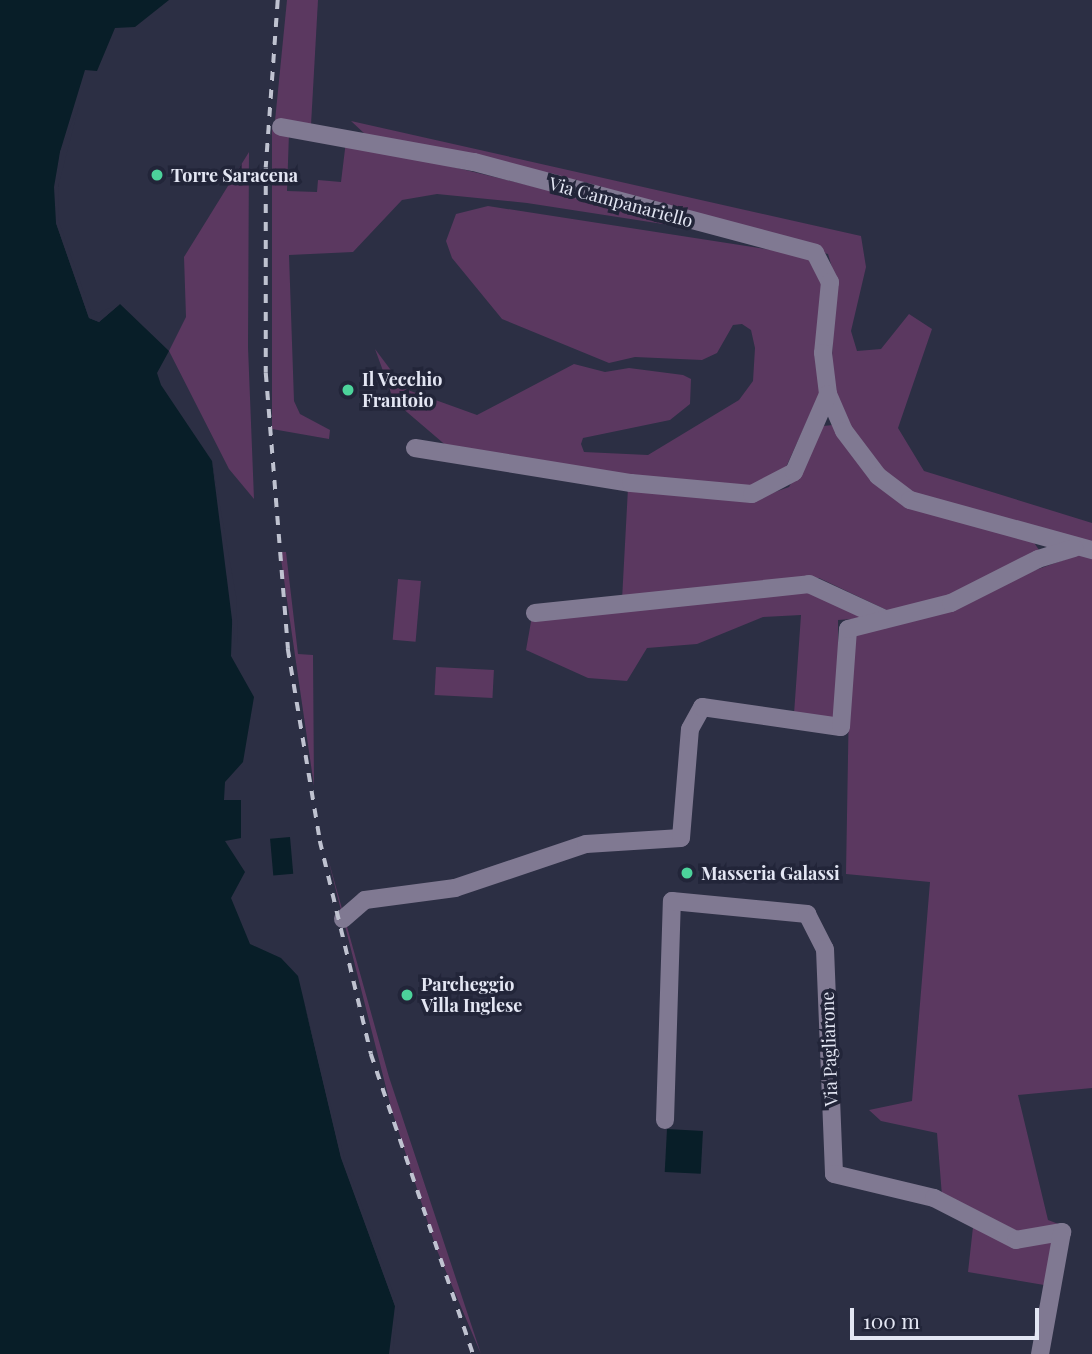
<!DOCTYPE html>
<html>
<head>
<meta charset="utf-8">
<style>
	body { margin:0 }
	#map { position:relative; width:1092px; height:1354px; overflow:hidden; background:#2c2f44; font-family:"Playfair Display",serif }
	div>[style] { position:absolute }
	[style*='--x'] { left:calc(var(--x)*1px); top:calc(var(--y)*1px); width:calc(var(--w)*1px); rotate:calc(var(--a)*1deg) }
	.green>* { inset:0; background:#5b3860; transform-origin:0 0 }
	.water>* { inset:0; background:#081e28; transform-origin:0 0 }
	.pier>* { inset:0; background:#2c2f44 }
	.minor>* { height:18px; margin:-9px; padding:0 9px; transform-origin:9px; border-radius:9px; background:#807992 }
	.rail>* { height:3.5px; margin-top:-1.75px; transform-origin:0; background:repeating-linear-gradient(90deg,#bfc2d0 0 9px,transparent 0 18px) }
	.dots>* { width:19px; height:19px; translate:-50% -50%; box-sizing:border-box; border:4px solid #222539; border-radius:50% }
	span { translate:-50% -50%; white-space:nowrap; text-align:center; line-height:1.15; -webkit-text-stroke:7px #222539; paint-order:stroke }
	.poi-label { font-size:18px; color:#e3e6f3; font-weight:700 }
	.left { translate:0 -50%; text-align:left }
	.street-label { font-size:18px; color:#e3e6f3 }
	.scale { position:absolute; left:850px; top:1308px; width:189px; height:32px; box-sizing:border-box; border:4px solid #e3e6f3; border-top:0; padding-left:9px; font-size:21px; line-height:24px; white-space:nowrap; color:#e3e6f3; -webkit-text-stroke:5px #222539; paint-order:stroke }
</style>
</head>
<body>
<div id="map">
	<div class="green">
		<div style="clip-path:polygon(287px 0,318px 0,311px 125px,275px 121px)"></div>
		<div style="clip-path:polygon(351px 121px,861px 236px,866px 267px,851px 331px,857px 351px,881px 349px,909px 314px,932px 329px,898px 428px,924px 471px,1092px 523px,1092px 544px,904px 491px,874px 461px,845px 419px,831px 386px,835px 278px,828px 254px,366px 135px)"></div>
		<div style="clip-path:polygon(272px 129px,289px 133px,287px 191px,317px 192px,318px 180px,341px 182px,346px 141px,734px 235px,527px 203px,437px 194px,402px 200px,353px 252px,289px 255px,294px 401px,300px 414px,330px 430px,329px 439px,272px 429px)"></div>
		<div style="clip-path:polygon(249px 152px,248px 347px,254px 499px,229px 469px,169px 351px,186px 317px,184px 257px)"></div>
		<div style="clip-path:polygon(488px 206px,811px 256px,824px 277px,822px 388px,781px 478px,768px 487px,675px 484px,449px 448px,394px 401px,375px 349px,405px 389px,477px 415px,574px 364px,605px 372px,629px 368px,683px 375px,691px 379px,690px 404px,670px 420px,583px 438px,581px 444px,584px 452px,648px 455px,739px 400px,753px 381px,755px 348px,751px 330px,742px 324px,733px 325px,717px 353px,702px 360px,635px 357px,609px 363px,502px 319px,452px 258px,446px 241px,456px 214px)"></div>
		<div style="clip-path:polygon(833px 425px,881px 484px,1033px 541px,1039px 550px,935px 604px,893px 613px,819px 578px,622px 600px,628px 488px,758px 498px,789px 487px,823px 426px)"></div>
		<div style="clip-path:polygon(280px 552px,286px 552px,298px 654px,313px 655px,314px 786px)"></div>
		<div style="clip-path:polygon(1084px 553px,1092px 555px,1092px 1088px,1018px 1095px,1048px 1220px,1061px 1225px,1027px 1238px,942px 1196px,937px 1133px,881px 1121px,869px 1110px,912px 1101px,930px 882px,846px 874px,850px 640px,854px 633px)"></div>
		<div style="left:398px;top:579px;width:23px;height:61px;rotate:5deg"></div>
		<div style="clip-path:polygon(813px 590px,866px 618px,838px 620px,838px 718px,794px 714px,801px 615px,763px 617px,697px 644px,647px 648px,627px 681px,588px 678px,526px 650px,532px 616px)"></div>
		<div style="left:436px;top:667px;width:58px;height:28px;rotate:3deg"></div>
		<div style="clip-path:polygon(327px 855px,389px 1077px,481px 1354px,436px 1248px,392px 1111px)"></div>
		<div style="clip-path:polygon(974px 1218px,1015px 1243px,1054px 1233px,1050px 1286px,968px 1272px)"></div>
	</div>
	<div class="water">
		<div style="clip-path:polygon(0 0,169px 0,135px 27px,115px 28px,97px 71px,85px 70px,60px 152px,56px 223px,89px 318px,99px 322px,120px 304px,169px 351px,157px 373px,161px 385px,212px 461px,233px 596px,231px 656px,254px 697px,243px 762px,225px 782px,224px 800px,241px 800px,241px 838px,225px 841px,245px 872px,231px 898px,250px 944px,281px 958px,298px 976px,341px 1157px,395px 1306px,389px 1354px,0 1354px)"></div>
		<div style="left:290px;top:837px;width:37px;height:20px;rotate:85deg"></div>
		<div style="left:667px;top:1129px;width:36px;height:43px;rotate:3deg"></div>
	</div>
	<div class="pier">
		<div style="clip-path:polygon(79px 106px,58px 187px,59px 222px,92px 315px,120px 304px,99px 322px,89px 318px,56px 223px,54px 187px,60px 152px)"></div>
		<div style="clip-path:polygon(212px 461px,236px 596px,238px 643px,235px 643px)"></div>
		<div style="clip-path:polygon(304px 1002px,344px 1157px,398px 1306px,393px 1354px,395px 1306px,341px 1158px)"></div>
	</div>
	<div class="minor">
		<div style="--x:281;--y:127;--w:196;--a:10.3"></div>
		<div style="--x:474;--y:162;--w:353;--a:14.9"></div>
		<div style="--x:815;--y:253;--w:33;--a:63"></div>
		<div style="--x:830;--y:282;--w:71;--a:95.6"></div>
		<div style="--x:823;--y:353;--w:41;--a:83"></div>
		<div style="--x:828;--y:394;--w:40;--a:66.6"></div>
		<div style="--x:844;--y:431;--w:56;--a:52.9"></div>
		<div style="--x:878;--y:476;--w:40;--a:37"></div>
		<div style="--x:910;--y:500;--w:189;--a:15.4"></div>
		<div style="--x:415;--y:448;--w:219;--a:9.2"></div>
		<div style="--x:631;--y:483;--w:121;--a:5.2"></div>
		<div style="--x:752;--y:494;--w:47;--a:-27.6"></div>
		<div style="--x:794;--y:472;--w:85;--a:-66.4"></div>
		<div style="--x:535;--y:613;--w:276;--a:-6"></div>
		<div style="--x:809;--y:584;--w:84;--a:24.7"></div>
		<div style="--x:343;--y:919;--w:29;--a:-41"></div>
		<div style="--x:365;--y:900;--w:91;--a:-7.6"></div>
		<div style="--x:455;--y:888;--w:138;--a:-18.6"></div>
		<div style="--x:586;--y:844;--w:95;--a:-3.6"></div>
		<div style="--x:681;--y:838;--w:109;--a:-85.3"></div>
		<div style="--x:690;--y:729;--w:25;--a:-61"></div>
		<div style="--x:702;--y:707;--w:140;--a:8.2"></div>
		<div style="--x:841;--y:727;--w:98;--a:-85.9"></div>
		<div style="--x:848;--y:629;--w:106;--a:-14.2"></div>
		<div style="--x:951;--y:603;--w:97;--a:-26.8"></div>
		<div style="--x:1038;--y:559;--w:38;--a:-17"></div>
		<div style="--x:665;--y:1120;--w:219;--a:-88.2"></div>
		<div style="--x:672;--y:901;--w:136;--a:5.5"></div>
		<div style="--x:807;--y:914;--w:39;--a:63"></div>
		<div style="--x:825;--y:949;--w:225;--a:87.7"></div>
		<div style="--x:834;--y:1174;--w:103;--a:13.5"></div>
		<div style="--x:934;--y:1198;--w:92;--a:27.1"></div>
		<div style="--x:1016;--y:1240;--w:47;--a:-9.9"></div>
		<div style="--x:1062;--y:1232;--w:124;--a:100.2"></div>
	</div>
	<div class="rail">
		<div style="--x:278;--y:0;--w:168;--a:94.1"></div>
		<div style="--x:266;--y:168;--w:205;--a:90"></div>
		<div style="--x:266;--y:373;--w:277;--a:85.4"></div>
		<div style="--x:288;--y:649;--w:195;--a:80.5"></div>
		<div style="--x:320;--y:841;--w:219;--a:76.5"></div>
		<div style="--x:371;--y:1054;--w:317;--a:71.2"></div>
	</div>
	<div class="dots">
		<div style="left:157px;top:175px;background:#4cd39b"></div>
		<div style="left:348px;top:390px;background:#4cd39b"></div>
		<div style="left:687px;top:873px;background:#4cd39b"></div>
		<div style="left:407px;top:995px;background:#4cd39b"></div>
	</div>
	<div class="poi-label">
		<span class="left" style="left:171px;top:175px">Torre Saracena</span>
		<span class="left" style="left:362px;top:390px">Il Vecchio<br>Frantoio</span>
		<span class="left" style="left:701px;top:873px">Masseria Galassi</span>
		<span class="left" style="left:421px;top:995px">Parcheggio<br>Villa Inglese</span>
	</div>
	<div class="street-label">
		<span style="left:621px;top:202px;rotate:15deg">Via Campanariello</span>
		<span style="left:829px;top:1049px;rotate:-92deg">Via Pagliarone</span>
	</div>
	<div class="scale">100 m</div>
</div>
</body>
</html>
